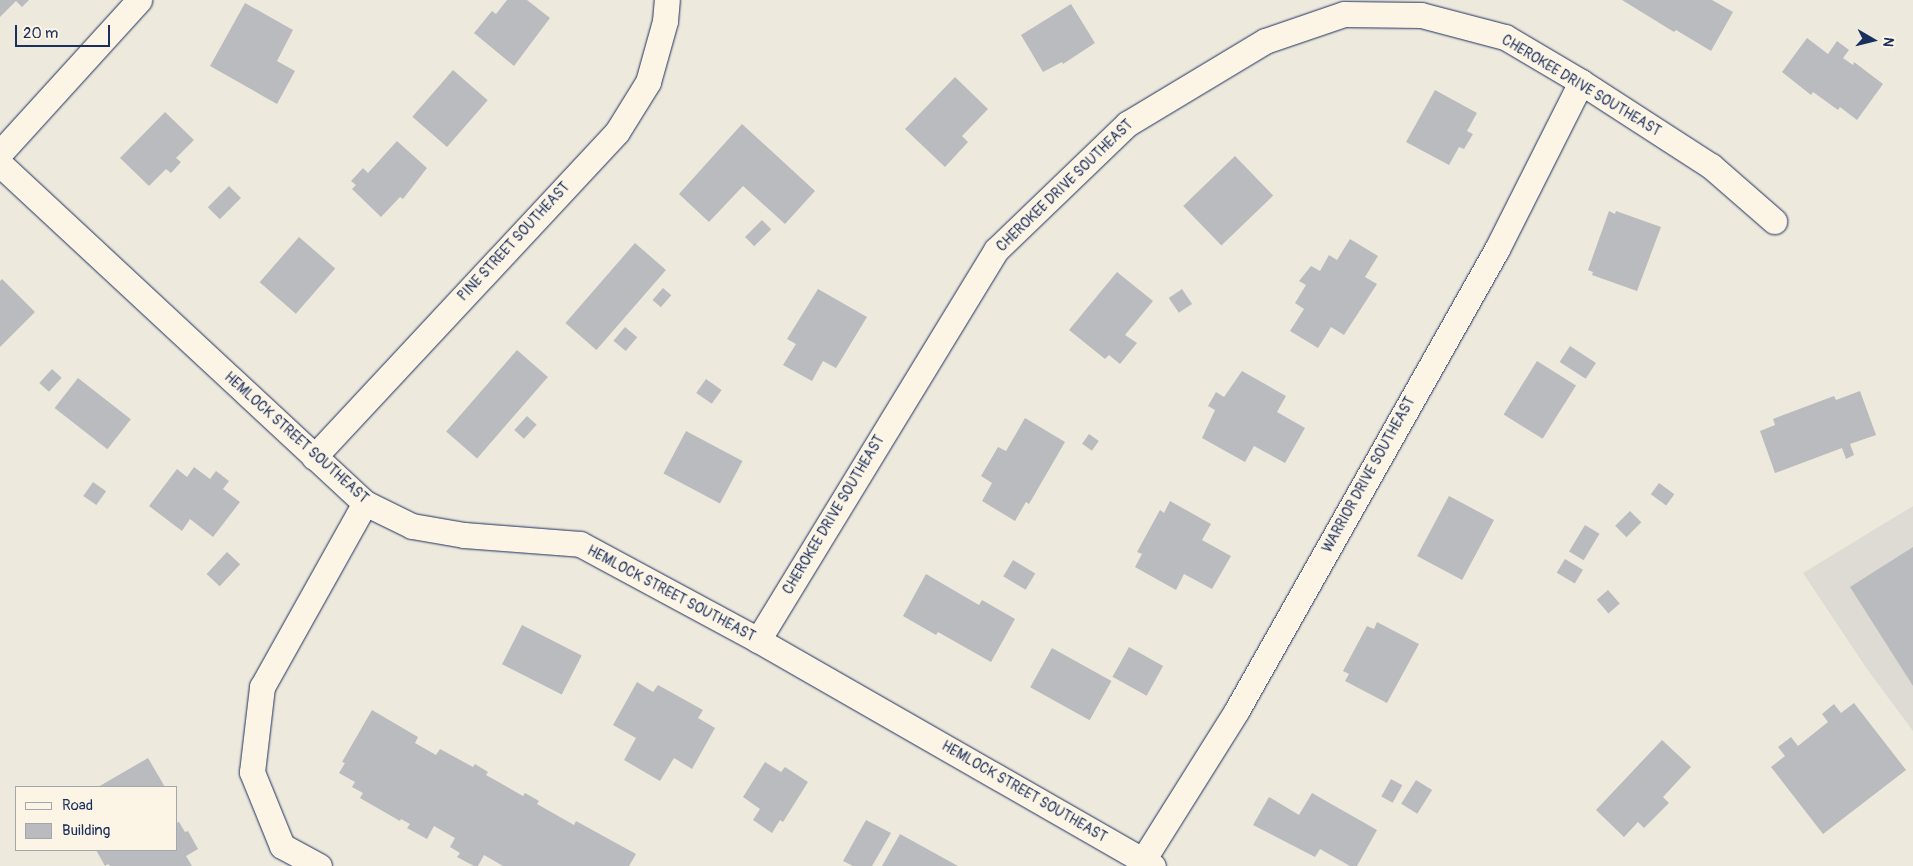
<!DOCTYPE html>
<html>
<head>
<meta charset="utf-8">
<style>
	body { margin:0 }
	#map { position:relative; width:1913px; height:866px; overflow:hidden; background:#eee9dd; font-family:Pangolin,sans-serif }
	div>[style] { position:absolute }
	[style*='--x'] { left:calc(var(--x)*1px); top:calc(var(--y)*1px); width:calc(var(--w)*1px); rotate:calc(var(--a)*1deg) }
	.built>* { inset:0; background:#dedbd4 }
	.building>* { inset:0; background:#babbbe; transform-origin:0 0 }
	.roads { filter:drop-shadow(0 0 1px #1b2f5e) drop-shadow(0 0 1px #1b2f5e) }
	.minor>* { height:25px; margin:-12.5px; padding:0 12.5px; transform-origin:12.5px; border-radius:12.5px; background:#fcf5e5 }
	span { translate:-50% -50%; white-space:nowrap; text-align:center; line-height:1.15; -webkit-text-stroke:4px #fcf5e5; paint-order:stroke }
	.street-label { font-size:14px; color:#1b2f5e }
	.legend { position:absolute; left:15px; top:786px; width:162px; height:65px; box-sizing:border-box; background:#fcf5e5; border:1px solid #a2a6af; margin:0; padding:6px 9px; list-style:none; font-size:15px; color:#1b2f5e }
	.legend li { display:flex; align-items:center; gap:10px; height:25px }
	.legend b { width:25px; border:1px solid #a2a6af }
	.north { position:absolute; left:1848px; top:15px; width:50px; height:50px; -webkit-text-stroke:4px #fcf5e5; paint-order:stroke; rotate:98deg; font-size:14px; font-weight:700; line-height:20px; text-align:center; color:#1b2f5e }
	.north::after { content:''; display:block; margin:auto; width:18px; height:22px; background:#1b2f5e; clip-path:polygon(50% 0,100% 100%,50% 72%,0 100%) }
	.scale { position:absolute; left:15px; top:25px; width:95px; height:22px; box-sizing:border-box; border:2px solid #1b2f5e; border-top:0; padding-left:6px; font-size:15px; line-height:18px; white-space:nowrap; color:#1b2f5e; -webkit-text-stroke:4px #fcf5e5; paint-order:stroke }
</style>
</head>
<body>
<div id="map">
	<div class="built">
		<div style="clip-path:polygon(1913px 506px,1913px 731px,1867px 669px,1803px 573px)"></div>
	</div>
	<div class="building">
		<div style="clip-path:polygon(0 0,29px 0,22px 7px,16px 1px,0 17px)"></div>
		<div style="clip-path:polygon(507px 0,527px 0,550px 18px,514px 66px,474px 33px,492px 11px,496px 14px)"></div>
		<div style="clip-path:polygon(1622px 0,1712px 0,1733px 12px,1711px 51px,1676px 30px,1674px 32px)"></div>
		<div style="clip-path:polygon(245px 3px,293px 30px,277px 61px,295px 71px,277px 104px,210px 66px)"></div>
		<div style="clip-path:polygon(1071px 4px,1095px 43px,1063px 64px,1062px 62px,1043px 72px,1021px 35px)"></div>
		<div style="clip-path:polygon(1807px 38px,1828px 54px,1837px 41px,1849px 50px,1843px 58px,1853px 65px,1854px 62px,1883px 84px,1857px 120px,1840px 107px,1838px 110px,1813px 92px,1811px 95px,1782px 72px)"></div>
		<div style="left:453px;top:70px;width:46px;height:62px;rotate:41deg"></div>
		<div style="clip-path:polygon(955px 77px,988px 109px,962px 136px,968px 142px,945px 167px,905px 129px)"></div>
		<div style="clip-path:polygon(1435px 90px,1477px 113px,1467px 131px,1473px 134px,1464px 149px,1459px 147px,1449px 165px,1406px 142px)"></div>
		<div style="clip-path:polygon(165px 112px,194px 140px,176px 158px,181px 162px,171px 173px,166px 169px,149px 186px,120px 158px)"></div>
		<div style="clip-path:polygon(742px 124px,815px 191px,785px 224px,743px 186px,709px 222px,679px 194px)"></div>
		<div style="clip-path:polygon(397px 141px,427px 168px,403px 199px,400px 197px,381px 217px,352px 189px,356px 185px,351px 181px,363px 168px,368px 173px)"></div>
		<div style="left:1235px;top:156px;width:55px;height:72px;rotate:46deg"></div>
		<div style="left:229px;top:186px;width:17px;height:30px;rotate:45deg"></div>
		<div style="clip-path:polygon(1609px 211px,1615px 214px,1616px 211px,1661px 227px,1637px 291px,1592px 275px,1593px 272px,1588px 270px)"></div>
		<div style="left:762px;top:220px;width:13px;height:24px;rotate:45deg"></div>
		<div style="left:299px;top:237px;width:48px;height:60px;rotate:41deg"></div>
		<div style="clip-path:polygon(1350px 239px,1378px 256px,1365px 277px,1377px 284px,1344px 335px,1331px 327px,1318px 348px,1290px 331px,1304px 309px,1295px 303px,1306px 285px,1299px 281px,1311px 266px,1320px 271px,1329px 255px,1337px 260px)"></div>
		<div style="left:635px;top:243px;width:41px;height:106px;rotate:41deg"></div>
		<div style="clip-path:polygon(1117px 272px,1153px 301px,1125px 335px,1137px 343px,1120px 364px,1109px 355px,1105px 359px,1069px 330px)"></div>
		<div style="clip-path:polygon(2px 279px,35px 312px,0 347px,0 281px)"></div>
		<div style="left:663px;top:288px;width:11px;height:16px;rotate:41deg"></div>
		<div style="clip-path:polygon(818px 289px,867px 317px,836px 368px,823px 361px,812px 381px,783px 365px,796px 344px,787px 339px)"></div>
		<div style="left:1182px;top:289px;width:18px;height:16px;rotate:56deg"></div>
		<div style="left:625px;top:327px;width:16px;height:18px;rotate:40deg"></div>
		<div style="left:1570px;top:346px;width:31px;height:19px;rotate:33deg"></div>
		<div style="left:517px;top:350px;width:41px;height:108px;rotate:41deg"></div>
		<div style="left:1537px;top:361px;width:46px;height:63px;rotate:32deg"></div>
		<div style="left:52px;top:369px;width:13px;height:19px;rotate:42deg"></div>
		<div style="clip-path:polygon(1242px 371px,1286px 396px,1277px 412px,1305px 428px,1285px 463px,1254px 446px,1245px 462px,1202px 438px,1215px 410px,1208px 406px,1216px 392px,1224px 397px)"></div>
		<div style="left:78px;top:378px;width:67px;height:38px;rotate:38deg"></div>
		<div style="left:706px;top:379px;width:19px;height:17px;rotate:35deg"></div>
		<div style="clip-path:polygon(1860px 391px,1876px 435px,1850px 444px,1854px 455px,1846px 459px,1842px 448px,1775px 473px,1760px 431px,1775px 425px,1773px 419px,1834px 396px,1836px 400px)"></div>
		<div style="left:527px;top:416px;width:13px;height:19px;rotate:42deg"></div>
		<div style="clip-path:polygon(1025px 418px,1065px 442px,1029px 504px,1026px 502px,1015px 521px,982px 501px,992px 483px,981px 476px,998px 447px,1006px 451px)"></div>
		<div style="left:686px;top:431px;width:64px;height:48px;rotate:28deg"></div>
		<div style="left:1089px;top:434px;width:12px;height:12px;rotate:35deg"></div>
		<div style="clip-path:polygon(194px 467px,210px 479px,216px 471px,229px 481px,223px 489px,240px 502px,213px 537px,190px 519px,182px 531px,149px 506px,177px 469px,187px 477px)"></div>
		<div style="left:93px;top:482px;width:16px;height:17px;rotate:35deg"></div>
		<div style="left:1659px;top:483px;width:19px;height:14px;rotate:36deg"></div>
		<div style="left:1449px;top:496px;width:51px;height:68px;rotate:28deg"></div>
		<div style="clip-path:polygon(1170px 501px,1211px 524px,1202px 540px,1231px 556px,1212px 589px,1184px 574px,1176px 590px,1135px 567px,1142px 554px,1137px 552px,1160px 510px,1164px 513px)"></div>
		<div style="left:1630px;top:511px;width:16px;height:21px;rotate:45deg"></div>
		<div style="left:1585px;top:525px;width:17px;height:31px;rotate:31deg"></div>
		<div style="clip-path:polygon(1913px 547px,1913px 686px,1850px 587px)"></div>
		<div style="left:227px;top:552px;width:18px;height:30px;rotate:43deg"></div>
		<div style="left:1565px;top:559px;width:21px;height:16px;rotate:31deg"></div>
		<div style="left:1013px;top:560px;width:26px;height:19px;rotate:31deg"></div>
		<div style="clip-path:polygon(926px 574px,979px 605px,982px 600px,1015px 619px,991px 662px,938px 632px,936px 635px,903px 616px)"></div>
		<div style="left:1608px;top:590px;width:18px;height:15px;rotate:49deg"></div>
		<div style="clip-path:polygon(1377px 622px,1419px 644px,1387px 703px,1345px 681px,1349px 674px,1343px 671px,1367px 626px,1374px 629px)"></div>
		<div style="left:522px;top:625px;width:67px;height:44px;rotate:27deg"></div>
		<div style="left:1129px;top:647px;width:39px;height:34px;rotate:29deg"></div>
		<div style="left:1052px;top:648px;width:68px;height:45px;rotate:29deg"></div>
		<div style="clip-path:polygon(637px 682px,653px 692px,658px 685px,703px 710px,698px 718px,715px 728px,692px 769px,674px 758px,660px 781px,624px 760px,636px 738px,613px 725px)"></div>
		<div style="clip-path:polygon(1854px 703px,1906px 770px,1823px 834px,1771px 767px,1785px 756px,1778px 747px,1791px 737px,1798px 746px,1828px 722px,1822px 714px,1834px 704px,1841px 713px)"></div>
		<div style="clip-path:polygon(372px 710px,418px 737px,415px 743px,436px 755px,440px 749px,473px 767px,475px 764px,488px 772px,486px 775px,523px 796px,525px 793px,539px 801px,537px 804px,574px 825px,576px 821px,636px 854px,629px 866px,503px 866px,484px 855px,478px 866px,474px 866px,457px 857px,460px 853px,450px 847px,455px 838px,434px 826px,427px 839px,407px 828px,410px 824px,401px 819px,400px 821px,360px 798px,363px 793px,352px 787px,355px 782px,339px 773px,345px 763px,342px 762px)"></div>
		<div style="clip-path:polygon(1662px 740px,1691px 767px,1663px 797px,1669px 803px,1644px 828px,1638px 822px,1624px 837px,1596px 810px)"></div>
		<div style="clip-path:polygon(148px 758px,165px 787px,98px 787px)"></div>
		<div style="clip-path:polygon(765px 762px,781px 772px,785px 767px,808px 782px,783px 822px,780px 820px,772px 833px,753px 820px,760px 809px,743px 797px)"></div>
		<div style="left:1391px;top:779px;width:13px;height:20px;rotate:29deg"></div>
		<div style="left:1416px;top:780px;width:19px;height:28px;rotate:32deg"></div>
		<div style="clip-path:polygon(1312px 793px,1377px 830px,1357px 866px,1350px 866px,1320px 849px,1315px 857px,1253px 825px,1269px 797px,1299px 815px)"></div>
		<div style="clip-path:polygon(866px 820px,891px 833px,872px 866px,853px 866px,843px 861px)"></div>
		<div style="clip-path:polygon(179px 822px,185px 832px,188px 831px,198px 849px,186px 856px,192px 866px,110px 866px,108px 864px,105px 866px,96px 850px,176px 850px,176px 823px)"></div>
		<div style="clip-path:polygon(900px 834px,958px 866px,882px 866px)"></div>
	</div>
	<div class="roads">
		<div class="minor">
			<div style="--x:0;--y:153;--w:207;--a:-47.7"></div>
			<div style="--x:0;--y:164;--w:498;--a:42.9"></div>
			<div style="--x:365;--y:503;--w:52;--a:26.1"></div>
			<div style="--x:412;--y:526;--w:53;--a:9.8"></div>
			<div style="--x:464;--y:535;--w:116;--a:4.4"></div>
			<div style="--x:580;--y:544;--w:202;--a:28.3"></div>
			<div style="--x:758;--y:640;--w:455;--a:29.8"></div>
			<div style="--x:314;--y:457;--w:444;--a:-47"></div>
			<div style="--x:617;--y:132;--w:59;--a:-58.2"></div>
			<div style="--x:648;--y:82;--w:63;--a:-74.4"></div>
			<div style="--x:665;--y:21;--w:21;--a:-85"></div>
			<div style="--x:758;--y:640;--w:457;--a:-58.6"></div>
			<div style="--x:996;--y:250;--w:182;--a:-43.9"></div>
			<div style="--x:1127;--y:124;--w:161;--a:-31"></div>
			<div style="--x:1265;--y:41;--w:83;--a:-18.9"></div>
			<div style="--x:1344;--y:14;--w:77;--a:0.7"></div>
			<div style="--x:1421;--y:15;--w:87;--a:14.7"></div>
			<div style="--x:1505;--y:37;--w:88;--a:30.6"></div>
			<div style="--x:1581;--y:82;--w:155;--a:32.9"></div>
			<div style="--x:1711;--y:166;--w:84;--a:41.1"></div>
			<div style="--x:1143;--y:860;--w:177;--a:-57.9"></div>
			<div style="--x:1237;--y:710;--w:529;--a:-60.58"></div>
			<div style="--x:1497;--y:249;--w:187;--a:-63.3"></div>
			<div style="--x:319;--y:866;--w:42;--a:-151.6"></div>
			<div style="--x:282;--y:846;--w:80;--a:-112.1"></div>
			<div style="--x:252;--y:772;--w:86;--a:-83.3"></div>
			<div style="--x:262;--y:687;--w:211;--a:-60.8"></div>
		</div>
	</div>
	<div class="street-label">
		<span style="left:1581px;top:86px;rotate:31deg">CHEROKEE DRIVE SOUTHEAST</span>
		<span style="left:1065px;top:186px;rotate:-44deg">CHEROKEE DRIVE SOUTHEAST</span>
		<span style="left:514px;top:242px;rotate:-47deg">PINE STREET SOUTHEAST</span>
		<span style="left:296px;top:438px;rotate:42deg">HEMLOCK STREET SOUTHEAST</span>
		<span style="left:1369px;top:475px;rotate:-61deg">WARRIOR DRIVE SOUTHEAST</span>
		<span style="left:834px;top:515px;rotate:-59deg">CHEROKEE DRIVE SOUTHEAST</span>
		<span style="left:671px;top:594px;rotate:28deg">HEMLOCK STREET SOUTHEAST</span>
		<span style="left:1024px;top:792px;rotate:30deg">HEMLOCK STREET SOUTHEAST</span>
	</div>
	<ul class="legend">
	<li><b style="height:6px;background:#fcf5e5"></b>Road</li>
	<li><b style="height:14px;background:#babbbe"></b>Building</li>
	</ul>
	<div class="north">N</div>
	<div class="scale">20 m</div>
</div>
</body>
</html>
